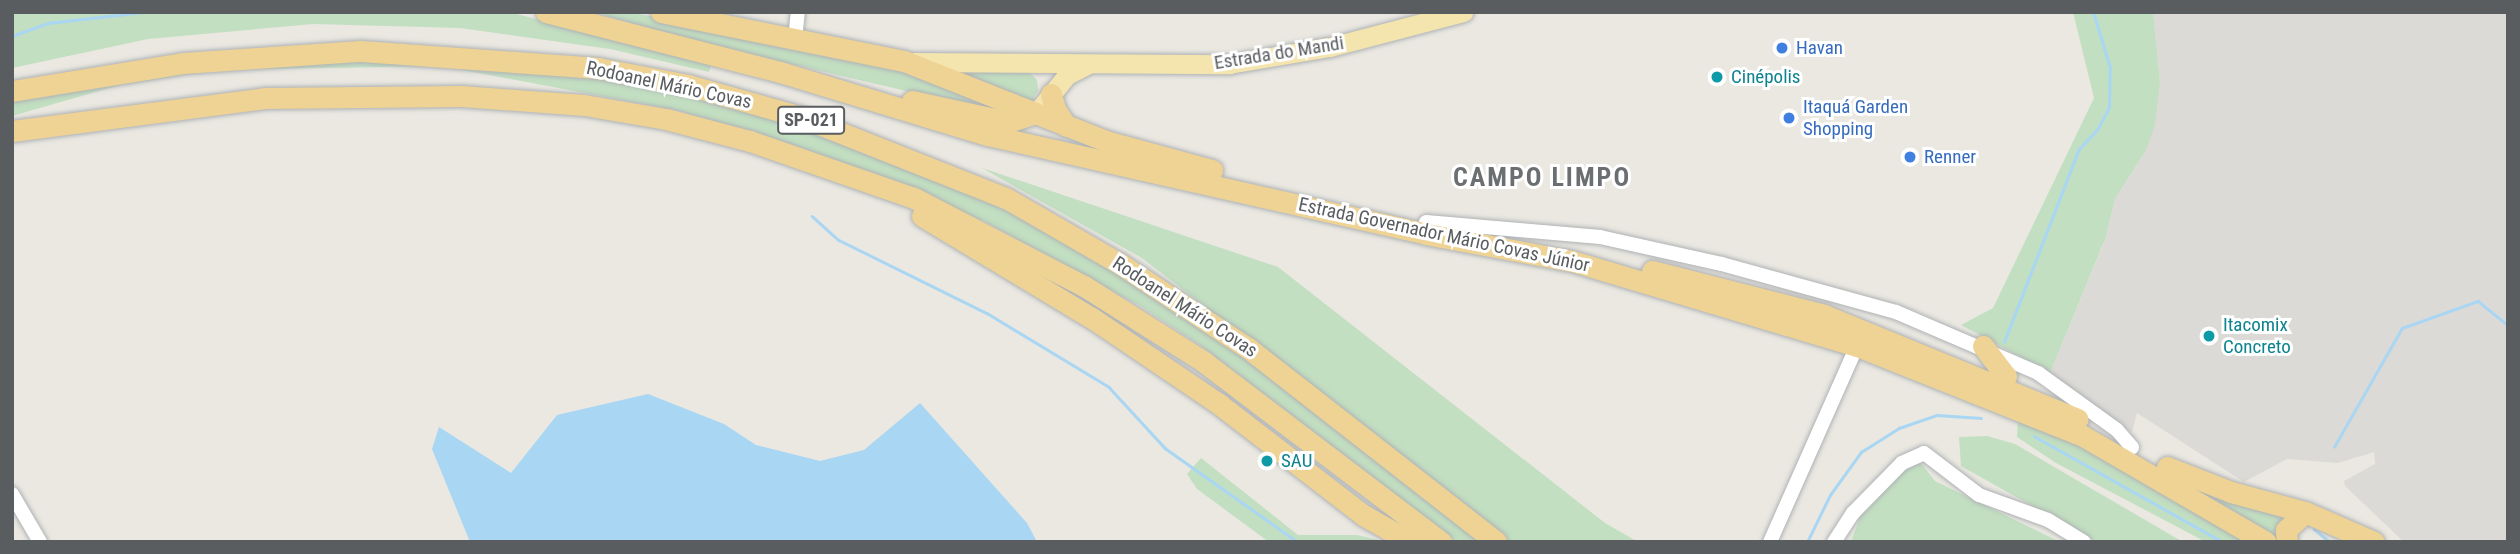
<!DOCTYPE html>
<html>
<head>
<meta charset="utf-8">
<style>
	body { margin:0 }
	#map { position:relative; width:2520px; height:554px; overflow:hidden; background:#eae8e1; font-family:"Roboto Condensed",sans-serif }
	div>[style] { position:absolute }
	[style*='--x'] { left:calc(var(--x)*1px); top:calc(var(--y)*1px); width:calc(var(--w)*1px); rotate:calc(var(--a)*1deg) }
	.industrial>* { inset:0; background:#dcdad6 }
	.green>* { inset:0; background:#c2dfc1 }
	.water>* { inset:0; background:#a9d6f3 }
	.stream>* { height:2.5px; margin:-1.25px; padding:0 1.25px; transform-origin:1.25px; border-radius:1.25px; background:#a9d6f3 }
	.roads { filter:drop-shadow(0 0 2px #afb2b5) drop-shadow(0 0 2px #afb2b5) }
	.minor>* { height:14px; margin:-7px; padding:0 7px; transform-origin:7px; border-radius:7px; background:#fff }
	.major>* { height:19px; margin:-9.5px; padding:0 9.5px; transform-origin:9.5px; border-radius:9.5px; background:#f3e5ad }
	.highway>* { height:21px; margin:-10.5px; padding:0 10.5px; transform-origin:10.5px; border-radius:10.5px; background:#eed395 }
	.dots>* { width:19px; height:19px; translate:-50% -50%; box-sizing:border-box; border:4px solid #fff; border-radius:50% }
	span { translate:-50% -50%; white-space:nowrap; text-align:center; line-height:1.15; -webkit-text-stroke:6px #fff; paint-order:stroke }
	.shield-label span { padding:2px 5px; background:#fff; border:2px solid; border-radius:5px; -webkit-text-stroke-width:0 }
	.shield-label { font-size:18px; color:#5a5d60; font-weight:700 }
	.shop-label { font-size:19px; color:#366cbe }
	.left { translate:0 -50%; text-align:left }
	.street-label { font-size:19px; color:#5a5d60 }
	.culture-label { font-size:19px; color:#0d838f }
	.district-label { font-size:26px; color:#6b6f72; font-weight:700; letter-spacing:2px }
	.frame { position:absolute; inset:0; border:14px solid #5a5d60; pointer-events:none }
</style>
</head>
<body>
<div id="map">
	<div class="industrial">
		<div style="clip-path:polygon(2153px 12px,2508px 12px,2508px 542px,2404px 542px,2345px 486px,2344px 481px,2375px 464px,2374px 452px,2338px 463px,2287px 459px,2244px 482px,2137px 413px,2132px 432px,2050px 373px,2106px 238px,2115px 199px,2146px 150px,2160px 81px)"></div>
	</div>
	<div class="green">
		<div style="clip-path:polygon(12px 12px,509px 12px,711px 65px,709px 72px,610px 49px,460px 28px,313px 24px,148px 39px,12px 68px)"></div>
		<div style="clip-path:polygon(595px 12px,630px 12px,918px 71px,1014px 111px,996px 112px,684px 39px)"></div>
		<div style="clip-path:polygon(2073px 12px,2153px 12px,2160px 81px,2155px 125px,2146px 150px,2115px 199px,2106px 237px,2050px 373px,1961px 325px,1993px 308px,2094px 98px)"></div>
		<div style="clip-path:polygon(229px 53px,584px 69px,736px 106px,940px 180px,1034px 224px,1184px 311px,1488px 542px,1457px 542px,1200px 345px,1140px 306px,984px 221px,796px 146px,680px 111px,441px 66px,217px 70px,120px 85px,12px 116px,12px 95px)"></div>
		<div style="clip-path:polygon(953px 70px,1029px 72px,1037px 80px,1038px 91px,1031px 102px)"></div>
		<div style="clip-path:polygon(982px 168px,1278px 267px,1605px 523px,1638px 542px,1510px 542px,1142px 258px)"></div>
		<div style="clip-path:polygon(2018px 418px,2092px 448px,2251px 542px,2206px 542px,2056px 463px,2017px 437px)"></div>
		<div style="clip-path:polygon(1987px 436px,2015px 444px,2183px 542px,2096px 542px,1961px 466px,1959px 437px)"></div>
		<div style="clip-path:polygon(1201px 458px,1298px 535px,1357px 535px,1387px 542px,1269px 542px,1197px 489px,1187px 474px)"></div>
		<div style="clip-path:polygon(1917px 458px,1935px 481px,2060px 542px,1851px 542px,1861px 514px)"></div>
		<div style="clip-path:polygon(2193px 488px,2284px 517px,2279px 542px,2274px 542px)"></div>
	</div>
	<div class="water">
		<div style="clip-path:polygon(648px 394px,724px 424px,756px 445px,820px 461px,864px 450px,920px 403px,1027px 523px,1037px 542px,470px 542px,432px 449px,439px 427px,511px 473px,557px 415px)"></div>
	</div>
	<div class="stream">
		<div style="--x:12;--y:36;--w:38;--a:-20"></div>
		<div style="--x:48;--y:23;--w:96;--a:-6.6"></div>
		<div style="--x:812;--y:216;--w:36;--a:42"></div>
		<div style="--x:839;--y:240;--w:165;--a:26.3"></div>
		<div style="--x:987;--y:313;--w:143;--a:31.2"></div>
		<div style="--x:1109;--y:387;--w:83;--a:47.4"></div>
		<div style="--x:1165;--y:448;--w:163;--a:35.3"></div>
		<div style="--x:2004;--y:342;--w:207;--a:-68.8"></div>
		<div style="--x:2079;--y:149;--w:26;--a:-47"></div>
		<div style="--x:2097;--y:130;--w:26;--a:-62"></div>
		<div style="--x:2109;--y:107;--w:39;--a:-89"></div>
		<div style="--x:2110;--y:68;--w:59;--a:-106.9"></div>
		<div style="--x:2034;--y:436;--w:217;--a:29.3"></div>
		<div style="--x:2334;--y:447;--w:137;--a:-60.3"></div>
		<div style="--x:2402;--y:328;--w:81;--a:-19.6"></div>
		<div style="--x:2478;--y:301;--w:38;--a:39"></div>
		<div style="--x:2314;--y:529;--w:21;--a:39"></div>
		<div style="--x:1807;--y:542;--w:52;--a:-63.9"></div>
		<div style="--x:1830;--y:495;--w:53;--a:-54.2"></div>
		<div style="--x:1861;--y:452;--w:45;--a:-32.3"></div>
		<div style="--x:1899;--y:428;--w:40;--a:-18.9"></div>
		<div style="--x:1937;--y:415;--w:44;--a:3.9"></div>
	</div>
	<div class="roads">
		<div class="minor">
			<div style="--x:795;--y:39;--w:27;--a:-84"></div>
			<div style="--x:1426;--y:222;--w:175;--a:4.9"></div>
			<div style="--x:1600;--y:237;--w:125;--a:12.5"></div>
			<div style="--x:1722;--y:264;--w:180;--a:15.4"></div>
			<div style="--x:1896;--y:312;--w:155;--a:23.2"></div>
			<div style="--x:2038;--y:373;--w:97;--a:35.8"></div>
			<div style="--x:2117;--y:430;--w:23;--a:49"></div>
			<div style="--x:12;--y:494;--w:56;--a:59.7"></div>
			<div style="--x:1770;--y:542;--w:214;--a:-66.1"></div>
			<div style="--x:1834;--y:542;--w:35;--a:-57"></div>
			<div style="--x:1853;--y:513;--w:70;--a:-45.6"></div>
			<div style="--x:1902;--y:463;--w:24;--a:-24"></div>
			<div style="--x:1924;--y:453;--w:69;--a:37.4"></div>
			<div style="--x:1979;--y:495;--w:73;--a:19.9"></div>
			<div style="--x:2048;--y:520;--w:42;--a:31.4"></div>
		</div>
		<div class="major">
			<div style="--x:914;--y:62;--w:315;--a:0.4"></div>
			<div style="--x:1229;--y:64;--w:102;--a:-9.6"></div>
			<div style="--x:1330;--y:47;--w:138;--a:-14.7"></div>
			<div style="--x:1041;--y:107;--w:41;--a:-50.9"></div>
			<div style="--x:1067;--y:75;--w:22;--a:-27"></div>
		</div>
		<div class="highway">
			<div style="--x:546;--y:12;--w:242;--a:14.4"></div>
			<div style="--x:780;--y:72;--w:217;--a:16.9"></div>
			<div style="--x:988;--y:135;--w:449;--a:12.7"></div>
			<div style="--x:1426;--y:234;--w:148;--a:10.5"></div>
			<div style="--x:1572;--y:261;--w:297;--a:16.6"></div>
			<div style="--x:1857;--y:346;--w:243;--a:21.7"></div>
			<div style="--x:2083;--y:436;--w:211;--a:30.1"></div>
			<div style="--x:661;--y:12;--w:248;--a:11.4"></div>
			<div style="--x:904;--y:61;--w:220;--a:21.6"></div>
			<div style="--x:1109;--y:142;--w:107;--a:15.2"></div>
			<div style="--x:12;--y:91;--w:173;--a:-9.3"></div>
			<div style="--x:183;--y:63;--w:178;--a:-3.9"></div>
			<div style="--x:361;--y:51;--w:238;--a:4.1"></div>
			<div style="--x:598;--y:68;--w:92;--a:10.7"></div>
			<div style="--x:688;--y:85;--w:117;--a:15.8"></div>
			<div style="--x:801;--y:117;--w:220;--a:21.6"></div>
			<div style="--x:1006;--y:198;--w:134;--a:30"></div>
			<div style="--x:1122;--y:265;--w:151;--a:33.4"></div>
			<div style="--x:1248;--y:348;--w:315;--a:38"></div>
			<div style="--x:1051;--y:94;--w:16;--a:75"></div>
			<div style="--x:1055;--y:109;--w:20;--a:57"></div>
			<div style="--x:912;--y:101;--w:98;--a:12.3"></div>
			<div style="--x:1008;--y:122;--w:29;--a:-18"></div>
			<div style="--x:12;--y:131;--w:255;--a:-7.4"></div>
			<div style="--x:265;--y:98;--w:196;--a:-0.6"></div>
			<div style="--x:461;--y:96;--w:123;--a:4.2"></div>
			<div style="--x:584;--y:105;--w:83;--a:9.7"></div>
			<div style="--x:666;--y:119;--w:87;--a:14.7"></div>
			<div style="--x:750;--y:141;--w:174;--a:19.2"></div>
			<div style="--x:914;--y:198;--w:191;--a:27.4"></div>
			<div style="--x:1084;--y:286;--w:142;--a:32.3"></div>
			<div style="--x:1204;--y:362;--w:298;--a:37.2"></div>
			<div style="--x:922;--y:216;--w:198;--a:31"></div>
			<div style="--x:1092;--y:318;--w:153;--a:34.1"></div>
			<div style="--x:1219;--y:404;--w:182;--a:37.6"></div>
			<div style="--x:1363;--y:515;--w:55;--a:29.4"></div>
			<div style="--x:1652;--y:271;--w:178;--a:14.3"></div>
			<div style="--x:1824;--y:315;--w:274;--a:22.3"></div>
			<div style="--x:1983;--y:346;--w:38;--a:53"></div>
			<div style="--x:2006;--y:376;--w:19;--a:133"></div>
			<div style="--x:2167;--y:467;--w:69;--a:21.3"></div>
			<div style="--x:2231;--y:492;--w:77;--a:15.1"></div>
			<div style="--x:2305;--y:512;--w:75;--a:23.5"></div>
			<div style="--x:2287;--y:542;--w:12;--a:-95"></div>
			<div style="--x:2286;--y:530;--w:26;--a:-43"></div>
		</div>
	</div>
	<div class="dots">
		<div style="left:1782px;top:48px;background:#3f7fe0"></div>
		<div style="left:1717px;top:77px;background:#0f9aa8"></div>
		<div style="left:1789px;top:118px;background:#3f7fe0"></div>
		<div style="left:1910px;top:157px;background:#3f7fe0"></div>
		<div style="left:2209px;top:336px;background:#0f9aa8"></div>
		<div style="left:1267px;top:461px;background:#0f9aa8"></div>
	</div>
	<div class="shield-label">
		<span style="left:811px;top:120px">SP-021</span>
	</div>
	<div class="shop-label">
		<span class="left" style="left:1796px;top:48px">Havan</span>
		<span class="left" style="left:1803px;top:118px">Itaquá Garden<br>Shopping</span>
		<span class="left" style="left:1924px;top:157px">Renner</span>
	</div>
	<div class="street-label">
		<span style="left:1279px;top:53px;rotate:-9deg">Estrada do Mandi</span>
		<span style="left:669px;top:85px;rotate:12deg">Rodoanel Mário Covas</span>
		<span style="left:1444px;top:235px;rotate:12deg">Estrada Governador Mário Covas Júnior</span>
		<span style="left:1185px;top:307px;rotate:33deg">Rodoanel Mário Covas</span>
	</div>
	<div class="culture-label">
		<span class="left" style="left:1731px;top:77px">Cinépolis</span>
		<span class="left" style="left:2223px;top:336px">Itacomix<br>Concreto</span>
		<span class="left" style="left:1281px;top:461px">SAU</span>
	</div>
	<div class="district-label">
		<span style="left:1542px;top:178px">CAMPO LIMPO</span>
	</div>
	<div class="frame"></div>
</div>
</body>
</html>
